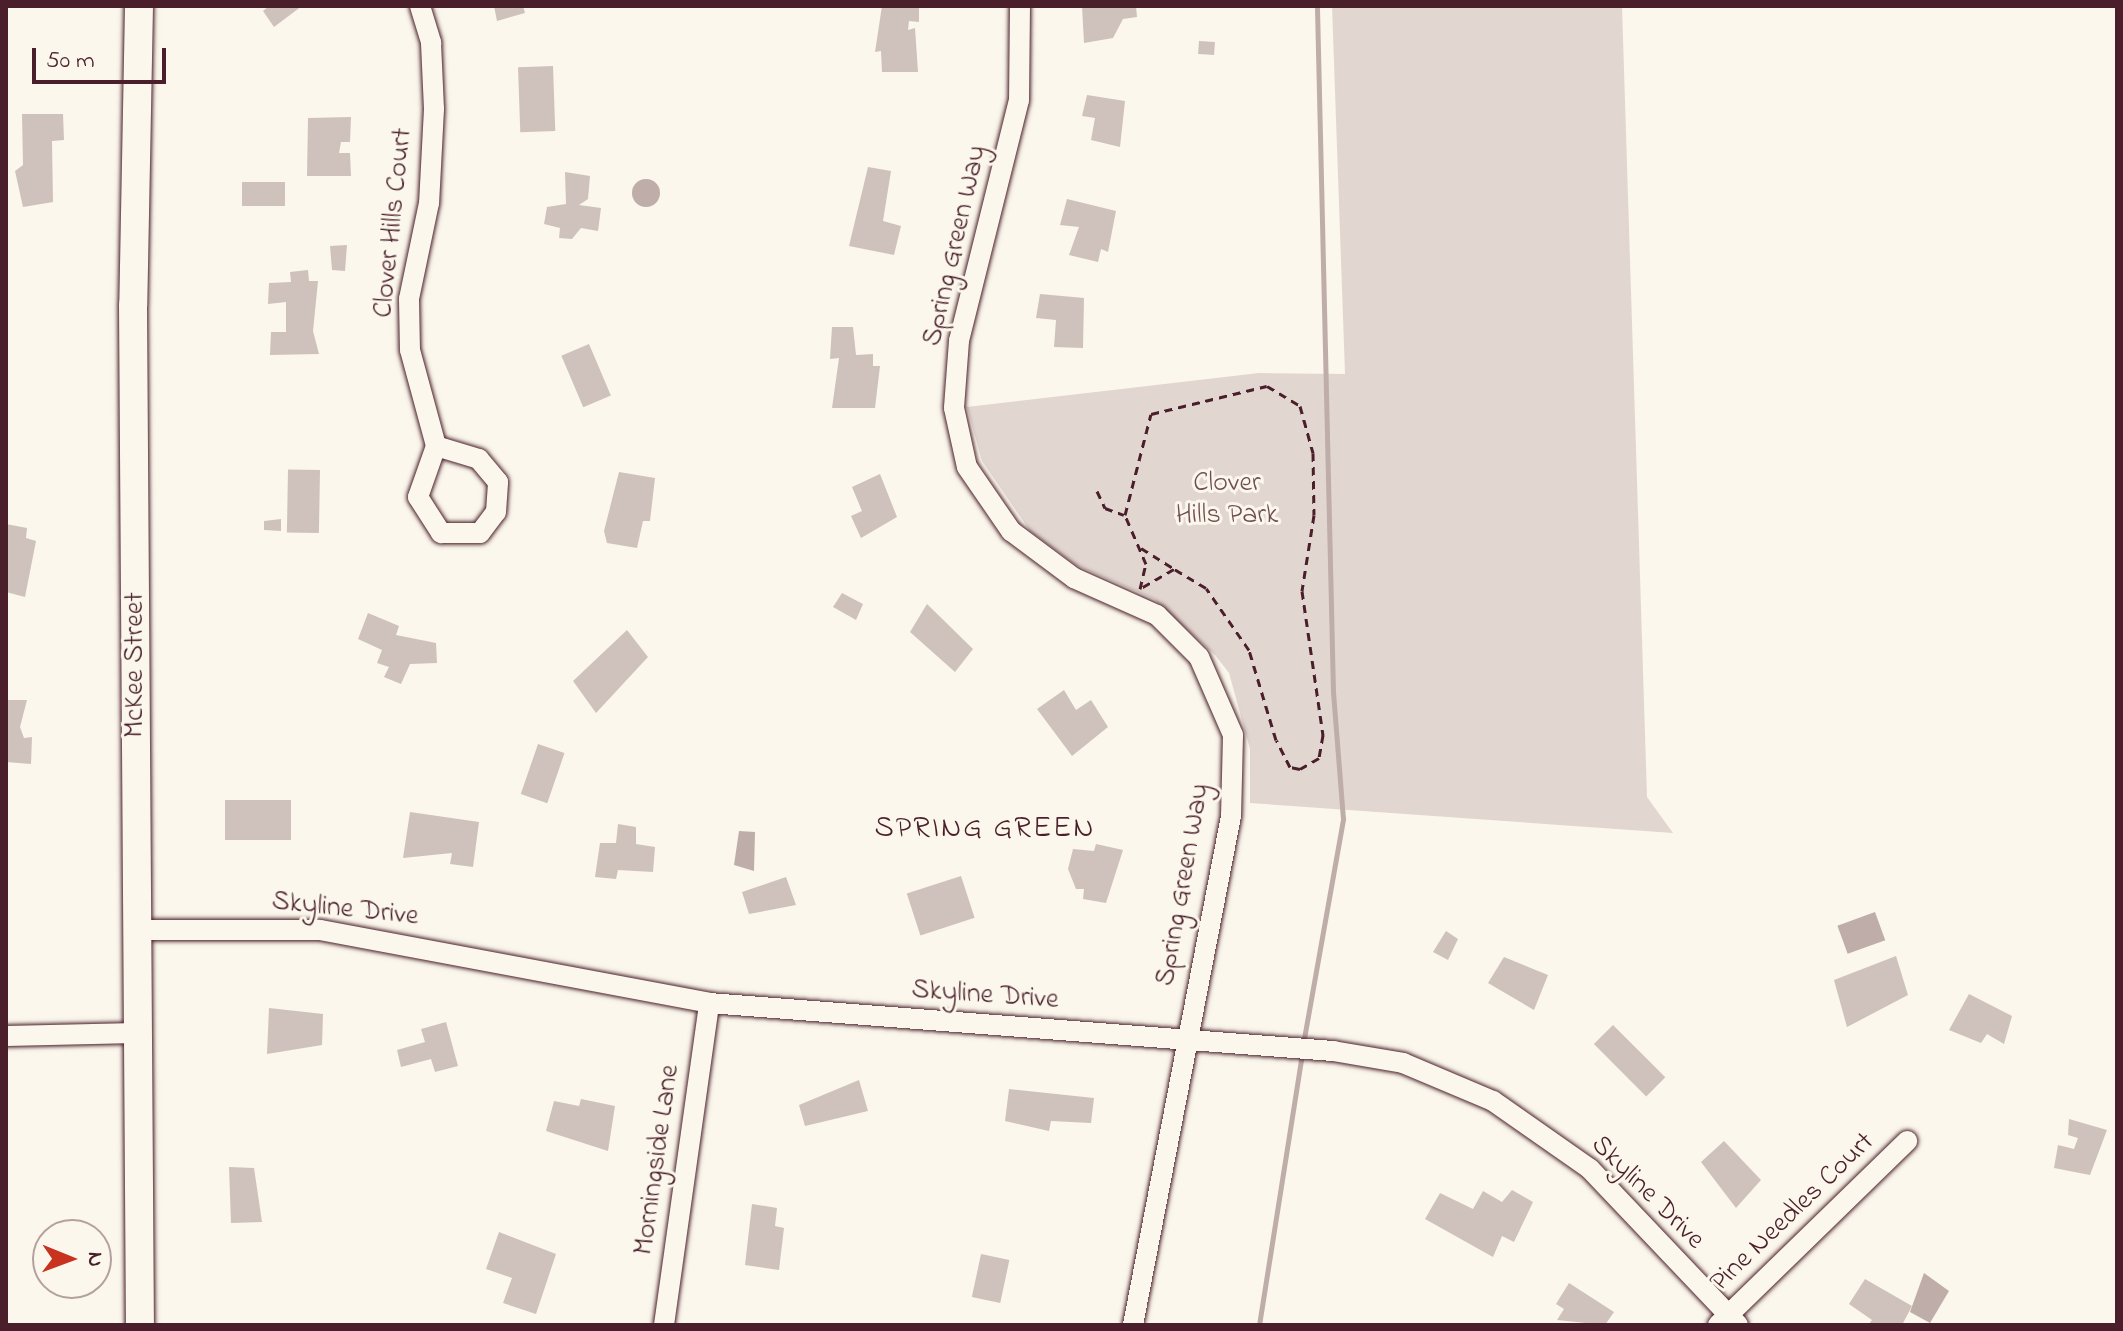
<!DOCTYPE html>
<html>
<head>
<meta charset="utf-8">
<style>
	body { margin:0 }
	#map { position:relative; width:2123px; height:1331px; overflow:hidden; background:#fbf7ec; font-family:"Indie Flower",sans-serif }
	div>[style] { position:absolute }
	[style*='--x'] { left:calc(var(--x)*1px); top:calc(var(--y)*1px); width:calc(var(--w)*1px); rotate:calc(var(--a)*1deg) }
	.green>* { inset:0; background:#e2d7d0 }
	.water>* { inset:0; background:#bfadaa; transform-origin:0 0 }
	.round { border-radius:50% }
	.stream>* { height:5px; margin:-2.5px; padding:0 2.5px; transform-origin:2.5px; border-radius:2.5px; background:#bfadaa }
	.building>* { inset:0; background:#cfc2bc; transform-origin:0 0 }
	.path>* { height:3px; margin-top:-1.5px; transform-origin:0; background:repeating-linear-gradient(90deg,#4a1f2b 0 8px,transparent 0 14px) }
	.roads { filter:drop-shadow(0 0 2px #4a1f2b) drop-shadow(0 0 2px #4a1f2b) }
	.street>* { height:20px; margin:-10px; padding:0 10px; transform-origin:10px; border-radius:10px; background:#fbf7ec }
	.secondary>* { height:28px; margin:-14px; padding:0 14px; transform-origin:14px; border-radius:14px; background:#fbf7ec }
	span { translate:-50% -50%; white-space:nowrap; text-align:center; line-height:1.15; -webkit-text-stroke:6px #fbf7ec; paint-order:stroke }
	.street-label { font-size:28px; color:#4a1f2b }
	.park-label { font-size:28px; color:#704d54 }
	.neighbourhood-label { font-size:30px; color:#4a1f2b; letter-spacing:2px }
	.frame { position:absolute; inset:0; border:8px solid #4a1f2b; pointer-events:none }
	.north { position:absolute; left:32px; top:1219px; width:80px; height:80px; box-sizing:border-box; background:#fbf7ec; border:2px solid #b4a19f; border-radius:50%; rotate:91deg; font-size:22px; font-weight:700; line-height:32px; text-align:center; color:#4a1f2b }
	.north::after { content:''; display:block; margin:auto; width:28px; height:36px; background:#c8321e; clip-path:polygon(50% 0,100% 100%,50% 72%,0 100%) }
	.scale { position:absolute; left:32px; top:48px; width:134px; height:36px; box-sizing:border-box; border:4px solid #4a1f2b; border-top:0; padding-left:10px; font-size:24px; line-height:28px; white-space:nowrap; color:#4a1f2b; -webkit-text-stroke:6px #fbf7ec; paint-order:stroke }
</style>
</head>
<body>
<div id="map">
	<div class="green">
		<div style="clip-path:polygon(1332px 6px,1622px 6px,1647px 797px,1673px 833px,1250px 803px,1250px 749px,1229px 673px,1215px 655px,1154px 599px,1076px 565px,1030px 531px,982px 461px,967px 407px,1259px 373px,1345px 374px)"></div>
	</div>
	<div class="water">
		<div class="round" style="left:632px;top:179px;width:28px;height:28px"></div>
		<div style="clip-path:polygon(739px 831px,755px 832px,754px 871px,734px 865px)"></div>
		<div style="left:1875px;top:912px;width:30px;height:40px;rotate:70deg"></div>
		<div style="clip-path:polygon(1924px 1273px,1949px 1291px,1930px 1323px,1910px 1312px)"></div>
	</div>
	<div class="stream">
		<div style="--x:1303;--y:1044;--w:229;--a:-79.9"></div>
		<div style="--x:1343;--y:819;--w:127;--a:-94.5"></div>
		<div style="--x:1333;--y:692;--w:686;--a:-91.34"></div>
		<div style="--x:1259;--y:1325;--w:275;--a:-81"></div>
	</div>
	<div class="building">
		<div style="clip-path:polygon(269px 6px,302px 6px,274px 27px,263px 11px)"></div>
		<div style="clip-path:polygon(494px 6px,523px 6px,525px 13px,497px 21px)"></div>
		<div style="clip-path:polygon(882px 6px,919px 6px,919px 22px,909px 21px,908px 30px,915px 28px,918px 72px,882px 72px,881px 51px,875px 52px)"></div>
		<div style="clip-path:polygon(1082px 6px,1136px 6px,1137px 17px,1123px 19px,1113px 38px,1084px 43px)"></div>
		<div style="left:1199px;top:41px;width:16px;height:13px;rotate:4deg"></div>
		<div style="left:553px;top:66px;width:65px;height:35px;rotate:88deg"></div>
		<div style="clip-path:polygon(1087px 95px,1125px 101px,1120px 147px,1091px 140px,1095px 118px,1082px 116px)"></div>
		<div style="clip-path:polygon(22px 114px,63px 114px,64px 140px,52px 141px,53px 202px,23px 207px,15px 171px,23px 165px)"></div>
		<div style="clip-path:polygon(351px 117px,350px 142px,341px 142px,339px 153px,350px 153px,351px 176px,307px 176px,308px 118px)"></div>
		<div style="clip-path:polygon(868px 167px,891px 171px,883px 221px,901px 226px,894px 255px,849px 246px)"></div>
		<div style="clip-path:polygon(565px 172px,590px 176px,588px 199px,579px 205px,601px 208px,598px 231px,581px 228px,572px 239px,559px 238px,560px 228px,544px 224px,547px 207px,566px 204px)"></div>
		<div style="left:242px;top:182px;width:43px;height:24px"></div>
		<div style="clip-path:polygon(1067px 199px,1116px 211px,1108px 252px,1101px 249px,1098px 262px,1069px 255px,1079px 227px,1060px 225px)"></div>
		<div style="clip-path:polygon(347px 245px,345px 271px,332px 270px,330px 246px)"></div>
		<div style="clip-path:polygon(308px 270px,309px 281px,318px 281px,313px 331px,319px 354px,270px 355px,271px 332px,286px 332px,286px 302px,268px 304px,269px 283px,291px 282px,290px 272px)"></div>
		<div style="clip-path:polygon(1040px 294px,1084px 298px,1083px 348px,1054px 347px,1056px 320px,1036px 318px)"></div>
		<div style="clip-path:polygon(832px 327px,853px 327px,856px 355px,873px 354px,873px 366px,880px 366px,875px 408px,832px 408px,839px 358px,830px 359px)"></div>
		<div style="left:589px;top:344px;width:56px;height:30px;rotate:67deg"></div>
		<div style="left:320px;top:470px;width:63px;height:32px;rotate:91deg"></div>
		<div style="clip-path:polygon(619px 472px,655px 478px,650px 521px,643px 521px,637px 548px,607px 543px,604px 531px)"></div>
		<div style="clip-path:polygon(880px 474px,897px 517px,861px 538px,851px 516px,862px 511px,852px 487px)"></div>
		<div style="clip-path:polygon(281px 519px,281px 531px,264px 530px,264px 521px)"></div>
		<div style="clip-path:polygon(6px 524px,27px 528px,26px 538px,36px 541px,25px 597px,6px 592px)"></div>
		<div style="clip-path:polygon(842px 593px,863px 604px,856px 620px,833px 607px)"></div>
		<div style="clip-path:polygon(927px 604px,973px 649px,955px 672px,910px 632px)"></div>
		<div style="clip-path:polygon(368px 613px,399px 626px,396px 635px,436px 643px,437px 663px,410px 664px,401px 684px,384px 677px,389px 667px,377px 663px,382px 650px,358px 639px)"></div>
		<div style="clip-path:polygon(627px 630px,648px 657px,596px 713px,573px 681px)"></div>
		<div style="clip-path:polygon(1064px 690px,1076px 710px,1091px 700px,1108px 727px,1072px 756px,1037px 709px)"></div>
		<div style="clip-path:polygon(6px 700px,27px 700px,20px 727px,24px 738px,32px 737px,31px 764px,6px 762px)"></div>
		<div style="left:538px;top:744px;width:28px;height:53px;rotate:19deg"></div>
		<div style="left:225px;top:800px;width:66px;height:40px"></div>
		<div style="clip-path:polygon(410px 812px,479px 822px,473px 867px,450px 864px,452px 853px,403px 858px)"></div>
		<div style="clip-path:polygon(618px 824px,636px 827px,636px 844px,655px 847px,653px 872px,618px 870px,616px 879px,595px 877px,600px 843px,616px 843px)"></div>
		<div style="clip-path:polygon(1096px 844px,1123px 850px,1106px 903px,1083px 899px,1084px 889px,1076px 889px,1068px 869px,1073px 849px,1094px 851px)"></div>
		<div style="left:961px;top:876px;width:44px;height:57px;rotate:72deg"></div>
		<div style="clip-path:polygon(786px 877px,796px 905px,749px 914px,742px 892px)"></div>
		<div style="clip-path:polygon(1446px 931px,1458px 939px,1448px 960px,1433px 952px)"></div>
		<div style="clip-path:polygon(1896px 956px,1908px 995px,1847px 1027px,1834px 980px)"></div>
		<div style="clip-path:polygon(1504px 957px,1548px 975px,1534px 1010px,1488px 983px)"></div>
		<div style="clip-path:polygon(1969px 994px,2012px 1016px,2004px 1044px,1987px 1034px,1981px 1043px,1949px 1030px)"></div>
		<div style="clip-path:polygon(269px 1008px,323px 1014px,322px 1045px,267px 1054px)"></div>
		<div style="clip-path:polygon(446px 1022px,458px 1066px,435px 1072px,431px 1059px,401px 1067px,397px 1050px,425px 1042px,421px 1029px)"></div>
		<div style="left:1613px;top:1025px;width:74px;height:27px;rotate:45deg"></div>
		<div style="clip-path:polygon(859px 1080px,868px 1111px,805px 1126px,799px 1105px)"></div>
		<div style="clip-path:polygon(1009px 1089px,1094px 1098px,1091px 1123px,1051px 1121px,1049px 1131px,1005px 1121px)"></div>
		<div style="clip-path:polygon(581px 1099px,615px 1106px,608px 1151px,546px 1131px,554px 1101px,579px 1106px)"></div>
		<div style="clip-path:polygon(2069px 1119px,2107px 1130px,2090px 1175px,2054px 1168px,2058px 1145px,2074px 1149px,2078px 1138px,2068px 1135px)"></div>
		<div style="clip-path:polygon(1724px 1141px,1761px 1180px,1736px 1208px,1701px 1162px)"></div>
		<div style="clip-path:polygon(229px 1167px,254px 1168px,262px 1222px,231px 1223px)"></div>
		<div style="clip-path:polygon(1512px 1190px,1533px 1202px,1514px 1242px,1502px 1236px,1493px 1257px,1425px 1219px,1440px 1193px,1473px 1209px,1483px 1191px,1502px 1202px)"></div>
		<div style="clip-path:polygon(752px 1204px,777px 1208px,775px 1226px,784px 1228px,779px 1270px,745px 1265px)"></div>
		<div style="clip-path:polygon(499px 1232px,556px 1254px,536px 1314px,503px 1303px,512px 1278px,486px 1269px)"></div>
		<div style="left:981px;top:1254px;width:29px;height:44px;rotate:12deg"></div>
		<div style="clip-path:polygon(1865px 1279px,1912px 1306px,1902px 1325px,1868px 1325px,1872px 1320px,1849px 1304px)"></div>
		<div style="clip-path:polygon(1569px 1283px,1614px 1312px,1605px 1325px,1557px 1320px,1564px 1309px,1556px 1304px)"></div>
	</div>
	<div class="path">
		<div style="--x:1267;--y:386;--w:39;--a:31"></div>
		<div style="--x:1300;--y:406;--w:49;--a:74.5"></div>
		<div style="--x:1313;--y:453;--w:62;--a:89.1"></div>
		<div style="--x:1314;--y:515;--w:77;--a:99"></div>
		<div style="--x:1302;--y:591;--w:146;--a:81.7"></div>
		<div style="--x:1323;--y:735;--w:23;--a:100"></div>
		<div style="--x:1319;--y:758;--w:22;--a:150"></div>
		<div style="--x:1300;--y:769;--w:10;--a:-169"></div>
		<div style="--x:1290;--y:767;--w:30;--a:-117"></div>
		<div style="--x:1276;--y:740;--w:94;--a:-106.7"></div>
		<div style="--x:1249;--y:650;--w:75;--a:-124.7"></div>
		<div style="--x:1206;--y:588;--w:37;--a:-149"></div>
		<div style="--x:1174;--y:569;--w:39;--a:150"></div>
		<div style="--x:1140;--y:589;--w:26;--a:-77"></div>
		<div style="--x:1146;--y:564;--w:53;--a:-113.2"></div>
		<div style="--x:1125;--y:515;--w:104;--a:-75.6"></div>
		<div style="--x:1151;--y:414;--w:119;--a:-13.6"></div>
		<div style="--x:1097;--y:491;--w:19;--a:65"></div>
		<div style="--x:1105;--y:508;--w:20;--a:20"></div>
		<div style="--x:1141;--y:548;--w:39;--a:32"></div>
	</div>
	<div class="roads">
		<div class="street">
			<div style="--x:420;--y:6;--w:39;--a:73"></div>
			<div style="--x:431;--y:43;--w:66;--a:87.4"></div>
			<div style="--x:434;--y:109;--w:94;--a:93"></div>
			<div style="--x:429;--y:203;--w:98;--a:101.8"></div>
			<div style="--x:409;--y:299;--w:51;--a:88.9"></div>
			<div style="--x:410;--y:350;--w:99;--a:74.8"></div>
			<div style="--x:436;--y:446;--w:54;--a:109.4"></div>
			<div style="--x:418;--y:497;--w:43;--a:57.4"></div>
			<div style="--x:441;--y:533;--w:39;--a:0"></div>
			<div style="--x:480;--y:533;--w:26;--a:-53"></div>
			<div style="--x:496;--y:512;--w:30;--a:-86"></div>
			<div style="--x:498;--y:482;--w:30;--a:-130"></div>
			<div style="--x:479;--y:459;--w:45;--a:-163.2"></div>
			<div style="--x:1020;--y:6;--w:94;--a:90.6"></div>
			<div style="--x:1019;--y:100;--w:248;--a:104"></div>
			<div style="--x:959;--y:341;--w:67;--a:94.3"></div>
			<div style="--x:954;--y:408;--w:60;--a:77.6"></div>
			<div style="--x:967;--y:467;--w:78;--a:55.5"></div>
			<div style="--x:1011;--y:531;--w:79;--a:36.7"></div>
			<div style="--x:1074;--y:578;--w:91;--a:24"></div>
			<div style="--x:1157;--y:615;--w:59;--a:45"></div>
			<div style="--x:1199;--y:657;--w:85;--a:66.4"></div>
			<div style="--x:1233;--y:735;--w:81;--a:91.4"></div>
			<div style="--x:1231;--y:816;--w:518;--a:100.9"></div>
			<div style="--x:137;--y:930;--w:183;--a:0"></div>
			<div style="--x:320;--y:930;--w:396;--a:10.6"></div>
			<div style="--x:709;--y:1003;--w:626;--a:4.4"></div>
			<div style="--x:1333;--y:1051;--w:71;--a:9.7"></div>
			<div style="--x:1403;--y:1063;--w:98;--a:22.9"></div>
			<div style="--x:1493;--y:1101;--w:118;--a:35"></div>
			<div style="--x:1590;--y:1169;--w:215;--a:46.5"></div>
			<div style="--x:6;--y:1036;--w:131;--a:-1.3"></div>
			<div style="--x:664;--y:1325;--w:325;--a:-82"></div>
			<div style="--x:1718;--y:1325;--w:264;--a:-44.2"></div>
		</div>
		<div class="secondary">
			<div style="--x:139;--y:6;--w:299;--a:91.1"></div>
			<div style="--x:133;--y:305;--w:1020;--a:89.61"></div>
		</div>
	</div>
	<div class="street-label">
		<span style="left:394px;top:223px;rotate:-84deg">Clover Hills Court</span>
		<span style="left:956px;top:246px;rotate:-77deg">Spring Green Way</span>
		<span style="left:136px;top:665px;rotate:-90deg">McKee Street</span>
		<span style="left:1184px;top:885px;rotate:-80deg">Spring Green Way</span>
		<span style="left:345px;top:910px;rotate:6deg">Skyline Drive</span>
		<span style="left:985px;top:996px;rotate:4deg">Skyline Drive</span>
		<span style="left:658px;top:1160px;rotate:-82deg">Morningside Lane</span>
		<span style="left:1647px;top:1193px;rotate:45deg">Skyline Drive</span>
		<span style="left:1793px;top:1213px;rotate:-44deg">Pine Needles Court</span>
	</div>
	<div class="park-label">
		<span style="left:1227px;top:500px">Clover<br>Hills Park</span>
	</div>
	<div class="neighbourhood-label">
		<span style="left:985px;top:829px">SPRING GREEN</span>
	</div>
	<div class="frame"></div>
	<div class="north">N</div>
	<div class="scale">50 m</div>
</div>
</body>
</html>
